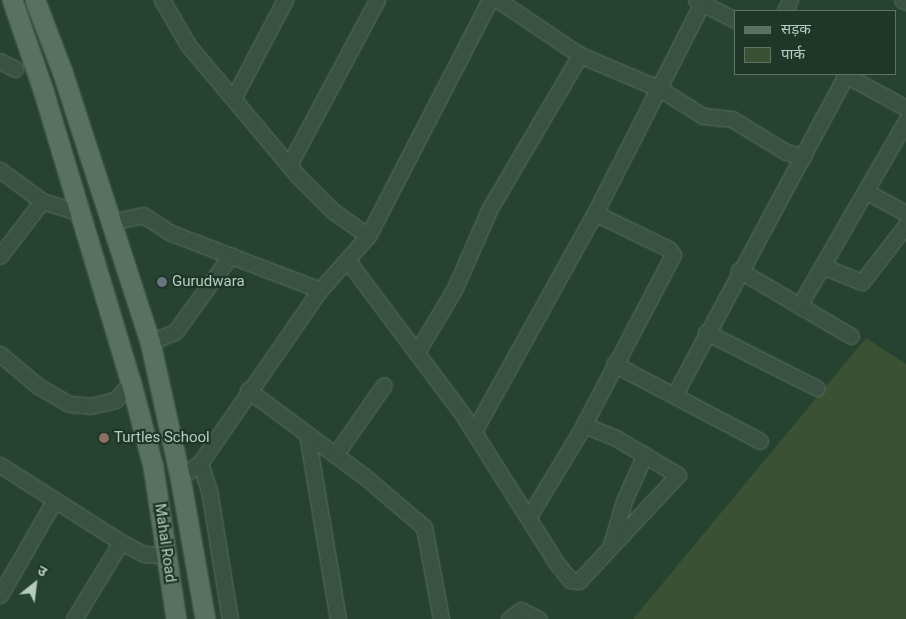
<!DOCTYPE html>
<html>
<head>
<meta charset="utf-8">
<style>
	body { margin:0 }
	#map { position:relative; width:906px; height:619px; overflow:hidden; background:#264231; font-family:Roboto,"Noto Sans Devanagari",sans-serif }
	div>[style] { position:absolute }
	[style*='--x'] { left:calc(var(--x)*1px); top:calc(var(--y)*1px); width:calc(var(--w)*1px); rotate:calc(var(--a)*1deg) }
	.green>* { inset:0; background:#3b5133 }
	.roads { filter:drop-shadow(0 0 1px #586f62) drop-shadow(0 0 1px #586f62) }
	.minor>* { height:15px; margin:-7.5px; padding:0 7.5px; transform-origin:7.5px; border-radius:7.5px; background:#3a5244 }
	.major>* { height:19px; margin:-9.5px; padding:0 9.5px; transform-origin:9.5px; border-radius:9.5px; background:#587162 }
	.dots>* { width:14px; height:14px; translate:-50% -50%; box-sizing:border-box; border:2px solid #1f3729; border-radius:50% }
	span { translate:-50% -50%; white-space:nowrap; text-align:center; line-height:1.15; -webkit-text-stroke:4.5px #1f3729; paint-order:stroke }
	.poi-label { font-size:15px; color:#b7ccc0 }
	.left { translate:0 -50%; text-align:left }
	.street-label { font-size:15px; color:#b7ccc0 }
	.legend { position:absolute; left:734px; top:10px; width:162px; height:65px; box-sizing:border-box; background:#1f3729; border:1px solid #5c7365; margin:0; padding:6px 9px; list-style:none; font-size:15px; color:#b7ccc0 }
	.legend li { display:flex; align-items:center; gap:10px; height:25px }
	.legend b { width:25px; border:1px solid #5c7365 }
	.north { position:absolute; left:10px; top:559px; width:50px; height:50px; -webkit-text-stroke:4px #1f3729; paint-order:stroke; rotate:29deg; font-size:14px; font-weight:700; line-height:20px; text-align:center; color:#b7ccc0 }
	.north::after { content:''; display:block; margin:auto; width:18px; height:22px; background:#b7ccc0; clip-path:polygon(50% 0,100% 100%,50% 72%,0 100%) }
</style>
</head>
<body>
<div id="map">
	<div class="green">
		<div style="clip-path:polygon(866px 338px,906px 364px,906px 619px,633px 619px)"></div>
	</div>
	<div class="roads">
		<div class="minor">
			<div style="--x:162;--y:0;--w:52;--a:60"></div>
			<div style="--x:188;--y:45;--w:170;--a:50"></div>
			<div style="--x:297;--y:175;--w:51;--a:45"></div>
			<div style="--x:333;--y:211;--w:43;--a:35.5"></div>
			<div style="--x:498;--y:0;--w:99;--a:33.9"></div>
			<div style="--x:580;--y:55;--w:87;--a:23"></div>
			<div style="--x:660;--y:89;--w:51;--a:32.1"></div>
			<div style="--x:703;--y:116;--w:29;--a:6"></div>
			<div style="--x:732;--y:119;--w:63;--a:31.4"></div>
			<div style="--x:786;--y:152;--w:18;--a:16"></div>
			<div style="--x:696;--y:0;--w:44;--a:27.1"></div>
			<div style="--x:902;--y:0;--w:4;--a:27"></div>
			<div style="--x:785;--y:11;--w:12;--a:-66"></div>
			<div style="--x:0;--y:61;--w:17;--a:28"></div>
			<div style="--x:844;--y:74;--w:71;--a:28.7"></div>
			<div style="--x:234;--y:97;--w:110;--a:-62.3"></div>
			<div style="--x:289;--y:165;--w:187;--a:-61.9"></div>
			<div style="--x:0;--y:170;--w:52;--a:36.4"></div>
			<div style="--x:42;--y:201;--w:69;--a:127.4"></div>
			<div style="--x:867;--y:192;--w:44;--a:28.3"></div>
			<div style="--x:42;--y:201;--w:41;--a:17.1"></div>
			<div style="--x:111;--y:222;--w:33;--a:-12"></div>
			<div style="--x:143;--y:215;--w:33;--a:33"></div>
			<div style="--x:171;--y:233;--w:160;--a:20.9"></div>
			<div style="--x:348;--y:261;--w:192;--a:53.2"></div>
			<div style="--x:463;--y:415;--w:178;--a:57.7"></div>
			<div style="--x:558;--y:565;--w:19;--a:51"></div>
			<div style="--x:570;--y:580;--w:9;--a:6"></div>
			<div style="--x:579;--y:581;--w:145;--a:-47"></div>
			<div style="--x:678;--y:475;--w:72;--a:-149.2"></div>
			<div style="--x:616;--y:438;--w:35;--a:-158"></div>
			<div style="--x:822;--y:266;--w:43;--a:21.8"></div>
			<div style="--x:862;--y:282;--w:72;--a:-52.3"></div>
			<div style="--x:739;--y:270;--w:130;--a:30.5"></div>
			<div style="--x:799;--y:306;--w:214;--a:-60"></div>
			<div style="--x:706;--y:332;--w:124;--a:26.8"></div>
			<div style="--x:150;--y:342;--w:27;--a:-22"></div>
			<div style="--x:175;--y:332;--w:95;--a:-54"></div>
			<div style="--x:417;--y:352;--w:74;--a:-59.3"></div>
			<div style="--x:455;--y:288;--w:87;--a:-66.4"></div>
			<div style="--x:490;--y:208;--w:178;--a:-59.5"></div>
			<div style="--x:0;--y:354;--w:50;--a:40.1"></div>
			<div style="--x:38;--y:386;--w:36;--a:30"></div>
			<div style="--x:69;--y:404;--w:21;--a:5"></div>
			<div style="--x:90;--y:406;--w:26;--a:-13"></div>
			<div style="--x:115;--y:400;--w:23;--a:-47"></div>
			<div style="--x:614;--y:364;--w:165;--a:27.8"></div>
			<div style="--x:248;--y:390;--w:144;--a:36.6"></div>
			<div style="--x:364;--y:476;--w:79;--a:40.4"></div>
			<div style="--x:424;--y:527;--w:94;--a:79.5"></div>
			<div style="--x:675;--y:394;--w:362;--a:-61.8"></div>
			<div style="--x:474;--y:431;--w:249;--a:-61"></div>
			<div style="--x:595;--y:213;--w:236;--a:-63"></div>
			<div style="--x:307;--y:434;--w:188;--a:80.5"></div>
			<div style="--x:335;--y:455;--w:85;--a:-55"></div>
			<div style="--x:200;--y:463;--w:28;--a:72"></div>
			<div style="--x:209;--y:490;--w:131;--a:80.8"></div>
			<div style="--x:0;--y:465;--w:143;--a:32.5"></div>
			<div style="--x:180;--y:477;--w:24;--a:-35"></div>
			<div style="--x:200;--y:463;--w:211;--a:-55.3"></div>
			<div style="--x:320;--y:290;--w:72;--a:-48.4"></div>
			<div style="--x:368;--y:236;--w:266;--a:-62.7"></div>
			<div style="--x:528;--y:518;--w:103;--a:-58.9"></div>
			<div style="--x:581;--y:430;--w:198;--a:-62.3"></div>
			<div style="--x:673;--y:255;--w:7;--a:-124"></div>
			<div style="--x:669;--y:249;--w:82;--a:-154.1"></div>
			<div style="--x:610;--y:548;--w:49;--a:-73.4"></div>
			<div style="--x:624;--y:501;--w:51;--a:-65.9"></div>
			<div style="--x:0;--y:595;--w:108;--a:-60.1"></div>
			<div style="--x:74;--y:619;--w:90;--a:-58.6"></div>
			<div style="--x:121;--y:542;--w:26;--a:28"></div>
			<div style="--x:144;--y:554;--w:22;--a:3"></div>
			<div style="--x:509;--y:619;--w:15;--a:-37"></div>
			<div style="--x:521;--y:610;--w:20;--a:27"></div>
		</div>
		<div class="major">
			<div style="--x:12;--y:0;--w:95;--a:71"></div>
			<div style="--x:43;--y:90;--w:306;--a:73.3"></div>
			<div style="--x:131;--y:383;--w:87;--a:75.3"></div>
			<div style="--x:153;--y:467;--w:154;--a:81.4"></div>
			<div style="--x:35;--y:0;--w:76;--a:69.2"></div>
			<div style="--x:62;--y:71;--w:285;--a:72"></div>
			<div style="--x:150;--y:342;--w:138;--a:77.5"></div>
			<div style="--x:180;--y:477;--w:144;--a:80"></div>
		</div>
	</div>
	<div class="dots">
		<div style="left:162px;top:282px;background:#6b7280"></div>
		<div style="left:104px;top:438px;background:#8d6e63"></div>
	</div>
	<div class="poi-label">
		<span class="left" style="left:172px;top:282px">Gurudwara</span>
		<span class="left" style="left:114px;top:438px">Turtles School</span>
	</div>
	<div class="street-label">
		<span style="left:165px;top:543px;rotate:82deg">Mahal Road</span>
	</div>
	<ul class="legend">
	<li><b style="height:6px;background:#587162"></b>सड़क</li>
	<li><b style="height:14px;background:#3b5133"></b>पार्क</li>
	</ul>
	<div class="north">उ</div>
</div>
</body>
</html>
